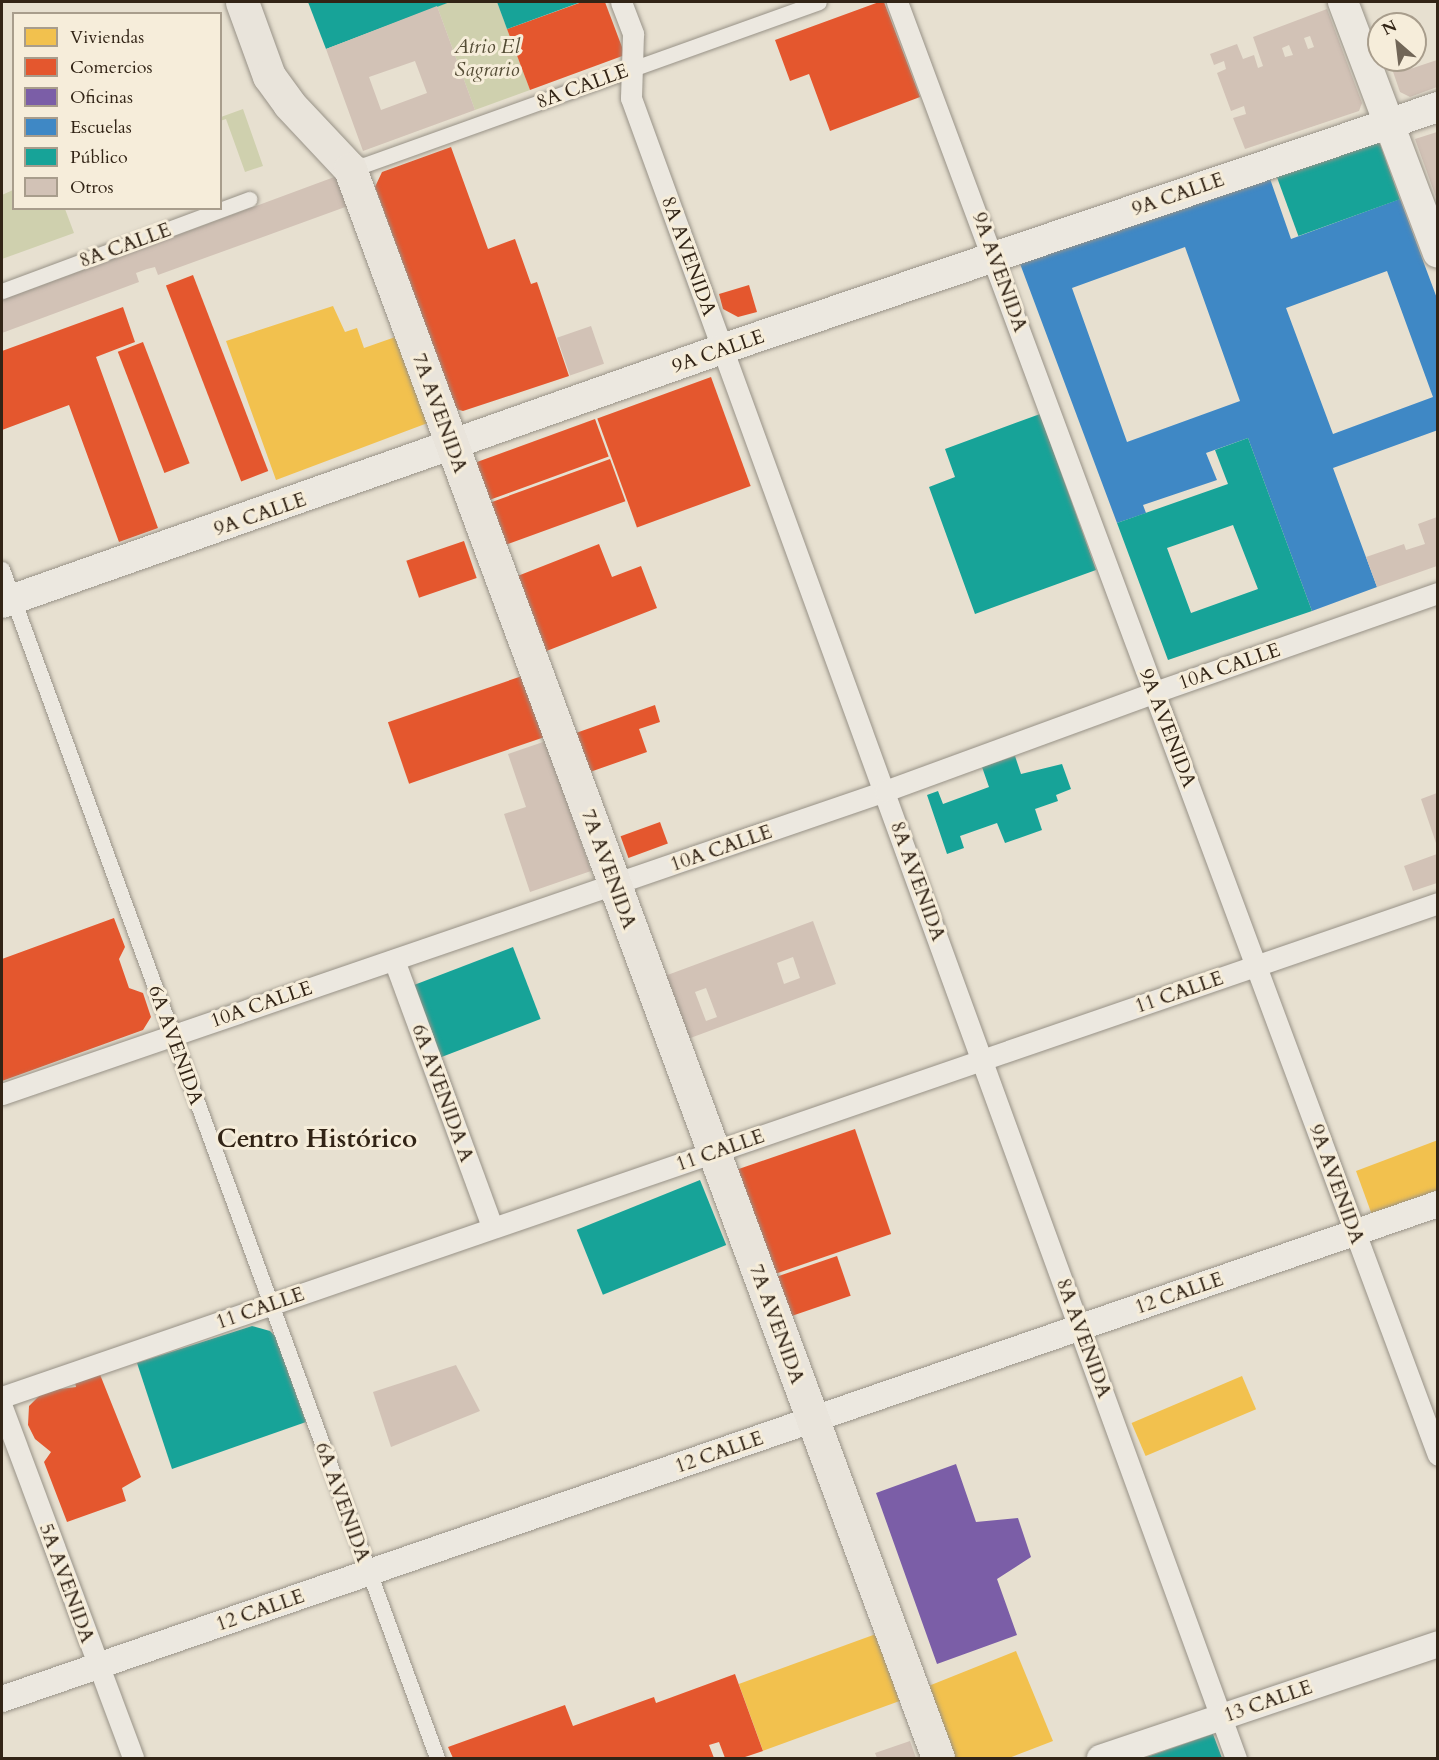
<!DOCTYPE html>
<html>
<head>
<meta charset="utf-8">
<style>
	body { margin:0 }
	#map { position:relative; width:1439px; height:1760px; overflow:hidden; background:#e7e0d0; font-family:Cardo,serif }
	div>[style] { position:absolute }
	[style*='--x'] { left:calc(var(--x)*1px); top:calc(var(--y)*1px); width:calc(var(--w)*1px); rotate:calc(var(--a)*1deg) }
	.green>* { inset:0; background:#cfd0ae }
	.homes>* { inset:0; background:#f2c14e; transform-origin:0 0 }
	.shops>* { inset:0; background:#e4572e; transform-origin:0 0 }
	.offices>* { inset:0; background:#7b5ea7 }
	.schools>* { inset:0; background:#3f88c5 }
	.public>* { inset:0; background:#17a398; transform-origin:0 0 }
	.building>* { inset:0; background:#d2c2b6; transform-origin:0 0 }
	.roads { filter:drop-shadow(0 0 2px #989287) drop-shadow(0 0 2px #989287) }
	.pedestrian>* { height:15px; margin:-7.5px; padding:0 7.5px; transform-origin:7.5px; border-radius:7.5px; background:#ece8e0 }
	.minor>* { height:21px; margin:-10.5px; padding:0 10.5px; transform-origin:10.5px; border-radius:10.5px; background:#ece8e0 }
	.tertiary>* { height:26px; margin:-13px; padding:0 13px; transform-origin:13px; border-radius:13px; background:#ece8e0 }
	.secondary>* { height:30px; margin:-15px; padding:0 15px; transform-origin:15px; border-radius:15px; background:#ece8e0 }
	.primary>* { height:33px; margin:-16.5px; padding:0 16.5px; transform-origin:16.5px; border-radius:16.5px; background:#e9e4db }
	span { translate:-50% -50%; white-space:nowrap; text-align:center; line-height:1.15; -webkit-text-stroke:6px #f6edda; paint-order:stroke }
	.park-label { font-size:20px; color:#544c35; font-style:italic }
	.street-label { font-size:20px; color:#322416 }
	.district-label { font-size:26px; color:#322416; font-weight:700 }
	.frame { position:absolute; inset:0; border:3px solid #322416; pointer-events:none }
	.legend { position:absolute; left:12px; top:12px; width:210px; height:198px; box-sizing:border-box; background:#f6edda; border:2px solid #a89d8c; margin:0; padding:8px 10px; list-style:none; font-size:18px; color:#322416 }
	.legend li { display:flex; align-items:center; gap:12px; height:30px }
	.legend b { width:30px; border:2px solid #a89d8c }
	.north { position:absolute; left:1367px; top:12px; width:60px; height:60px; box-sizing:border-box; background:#f6edda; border:2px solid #a89d8c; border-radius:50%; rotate:332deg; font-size:16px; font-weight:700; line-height:24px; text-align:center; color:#322416 }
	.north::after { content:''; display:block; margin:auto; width:21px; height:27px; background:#716657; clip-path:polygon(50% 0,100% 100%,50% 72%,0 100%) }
</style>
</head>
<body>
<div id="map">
	<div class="green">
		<div style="clip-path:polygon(451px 2px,497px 2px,530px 90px,475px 110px,437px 6px)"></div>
		<div style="clip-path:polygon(243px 109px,263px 166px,245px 172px,226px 119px,220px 121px,221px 117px)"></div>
		<div style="clip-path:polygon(13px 190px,14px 208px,65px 209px,74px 233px,2px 259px,2px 195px)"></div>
	</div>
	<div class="homes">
		<div style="clip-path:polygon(333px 306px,345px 332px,357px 328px,364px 348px,401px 335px,433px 421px,276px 480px,226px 341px)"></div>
		<div style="clip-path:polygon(1438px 1140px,1438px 1190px,1372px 1215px,1356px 1171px)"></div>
		<div style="left:1242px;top:1376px;width:36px;height:120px;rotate:67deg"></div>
		<div style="left:876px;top:1634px;width:71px;height:146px;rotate:70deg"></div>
		<div style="clip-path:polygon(1016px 1651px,1053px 1741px,1009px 1758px,955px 1758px,926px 1687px)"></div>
	</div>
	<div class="shops">
		<div style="clip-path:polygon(582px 2px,605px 2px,625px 55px,530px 90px,507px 29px)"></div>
		<div style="clip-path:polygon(879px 2px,884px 2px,920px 97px,830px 131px,809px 74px,790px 81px,775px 40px)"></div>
		<div style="clip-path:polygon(451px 147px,488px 249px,515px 239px,531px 284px,537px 282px,569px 376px,463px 411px,456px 409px,375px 187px,382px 172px)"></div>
		<div style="left:193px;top:275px;width:210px;height:29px;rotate:69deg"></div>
		<div style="clip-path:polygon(749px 285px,757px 312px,738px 317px,723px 309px,719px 294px)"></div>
		<div style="clip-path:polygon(123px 307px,135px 342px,96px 357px,158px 528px,119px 542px,69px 405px,2px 430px,2px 351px)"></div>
		<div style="left:143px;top:342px;width:130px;height:27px;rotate:69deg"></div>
		<div style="left:711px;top:377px;width:116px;height:121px;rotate:70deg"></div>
		<div style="left:595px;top:419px;width:40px;height:127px;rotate:70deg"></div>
		<div style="left:610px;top:459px;width:45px;height:127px;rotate:70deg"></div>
		<div style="left:464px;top:541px;width:39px;height:61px;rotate:71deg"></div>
		<div style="clip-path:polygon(599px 544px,612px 577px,641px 566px,657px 608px,544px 652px,515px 577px)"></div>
		<div style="left:525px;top:675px;width:65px;height:145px;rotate:71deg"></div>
		<div style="clip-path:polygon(655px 705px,660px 722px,639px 729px,647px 752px,590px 772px,576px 733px)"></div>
		<div style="left:660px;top:822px;width:23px;height:42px;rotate:70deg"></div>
		<div style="clip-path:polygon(114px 918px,125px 947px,119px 959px,129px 988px,143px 993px,151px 1017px,143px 1030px,2px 1081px,2px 959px)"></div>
		<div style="left:855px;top:1129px;width:111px;height:136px;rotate:71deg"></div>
		<div style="left:837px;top:1256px;width:42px;height:77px;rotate:71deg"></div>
		<div style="clip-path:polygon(99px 1372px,141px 1477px,122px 1488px,126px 1501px,67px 1522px,44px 1462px,51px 1452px,35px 1439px,28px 1425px,29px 1406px,44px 1391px,76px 1387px,75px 1382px)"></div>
		<div style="clip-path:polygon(735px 1674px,763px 1751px,742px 1758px,725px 1758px,719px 1742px,709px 1745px,714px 1758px,453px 1758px,448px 1747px,565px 1705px,573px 1726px,654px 1697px,656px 1703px)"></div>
	</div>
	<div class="offices">
		<div style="clip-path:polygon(956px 1464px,976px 1522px,1018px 1518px,1031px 1557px,997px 1579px,1017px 1635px,937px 1664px,876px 1493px)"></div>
	</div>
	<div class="schools">
		<div style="clip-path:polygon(evenodd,1269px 176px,1291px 239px,1400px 199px,1438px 301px,1438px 430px,1333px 468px,1377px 587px,1312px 611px,1248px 438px,1206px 453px,1217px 480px,1143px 505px,1146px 513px,1117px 523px,1019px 261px,1269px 176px,1185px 247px,1240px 401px,1127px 442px,1072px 288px,1185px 247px,1269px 176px,1387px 271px,1433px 397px,1333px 434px,1286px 308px,1387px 271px)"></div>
	</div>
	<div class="public">
		<div style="clip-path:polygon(308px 2px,450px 2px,326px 49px)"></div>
		<div style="clip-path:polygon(497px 2px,581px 2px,507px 29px)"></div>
		<div style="left:1378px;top:139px;width:64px;height:108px;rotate:70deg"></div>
		<div style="clip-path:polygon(1040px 414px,1096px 570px,975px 614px,929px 487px,955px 477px,945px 449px)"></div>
		<div style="clip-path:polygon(evenodd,1248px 438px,1312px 611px,1168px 660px,1117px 523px,1228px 484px,1215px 450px,1248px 438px,1233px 525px,1258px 589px,1191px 613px,1167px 548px,1233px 525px)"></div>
		<div style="clip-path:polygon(1015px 756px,1021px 774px,1062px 764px,1071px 789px,1056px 795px,1058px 801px,1035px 809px,1042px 830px,1005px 843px,997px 823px,960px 836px,964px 848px,947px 854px,927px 795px,938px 791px,943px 804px,989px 787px,982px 767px)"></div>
		<div style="left:513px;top:947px;width:77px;height:113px;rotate:69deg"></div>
		<div style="left:700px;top:1180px;width:70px;height:133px;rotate:68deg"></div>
		<div style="clip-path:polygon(252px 1326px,270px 1331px,275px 1336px,306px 1422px,172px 1469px,137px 1363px)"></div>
		<div style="clip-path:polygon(1213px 1734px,1222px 1758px,1144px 1758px)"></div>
	</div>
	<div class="building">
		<div style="clip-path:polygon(evenodd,437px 6px,475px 110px,363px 151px,326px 49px,437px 6px,415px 61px,427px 93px,381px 110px,369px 77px,415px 61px)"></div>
		<div style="clip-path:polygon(evenodd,1327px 9px,1362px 103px,1359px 111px,1245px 149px,1233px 118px,1246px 114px,1244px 106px,1231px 111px,1217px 73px,1226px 69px,1224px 61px,1214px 65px,1210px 54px,1237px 44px,1243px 59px,1254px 55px,1258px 68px,1263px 66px,1253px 37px,1327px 9px,1310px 36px,1314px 47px,1308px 49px,1304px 38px,1310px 36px,1327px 9px,1289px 45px,1293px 55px,1285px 57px,1282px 48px,1289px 45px)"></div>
		<div style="clip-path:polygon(1389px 60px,1407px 60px,1410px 69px,1437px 60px,1437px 87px,1410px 97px,1400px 92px)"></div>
		<div style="clip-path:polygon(1437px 132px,1437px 200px,1415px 139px)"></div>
		<div style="clip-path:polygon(337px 176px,348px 206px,158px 275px,155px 267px,147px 269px,136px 273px,139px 282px,2px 333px,2px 300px)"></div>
		<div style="left:591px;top:326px;width:40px;height:36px;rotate:71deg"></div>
		<div style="clip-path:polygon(1437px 517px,1437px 566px,1377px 587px,1366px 557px,1404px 544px,1406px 550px,1425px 544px,1418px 524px)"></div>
		<div style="clip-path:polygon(546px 741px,591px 871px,530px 892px,504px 814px,526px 807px,508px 754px)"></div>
		<div style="clip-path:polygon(1437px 793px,1437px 846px,1421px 799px)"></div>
		<div style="clip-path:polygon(1437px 854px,1437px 883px,1413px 891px,1404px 866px)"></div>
		<div style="clip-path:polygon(evenodd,813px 921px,836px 984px,685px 1040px,662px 977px,813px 921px,793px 957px,800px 978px,784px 984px,777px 963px,793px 957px,813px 921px,706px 988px,717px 1017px,706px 1021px,695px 992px,706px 988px)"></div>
		<div style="clip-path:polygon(456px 1365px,480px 1411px,391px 1447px,373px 1392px)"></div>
		<div style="clip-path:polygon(910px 1741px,916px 1758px,877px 1758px,875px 1753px)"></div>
	</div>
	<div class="roads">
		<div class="pedestrian">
			<div style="--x:346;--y:163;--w:18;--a:6"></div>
			<div style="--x:364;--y:165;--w:483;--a:-19.7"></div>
			<div style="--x:2;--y:291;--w:264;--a:-20.4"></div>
			<div style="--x:2;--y:569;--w:1266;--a:69.9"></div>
		</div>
		<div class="minor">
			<div style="--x:621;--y:2;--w:34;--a:69"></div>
			<div style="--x:633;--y:34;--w:64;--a:91.8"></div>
			<div style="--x:631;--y:98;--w:1767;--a:69.98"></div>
			<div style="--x:897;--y:2;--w:1550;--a:69.58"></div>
			<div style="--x:394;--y:960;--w:284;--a:69.8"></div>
			<div style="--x:2;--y:1094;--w:934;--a:-18.94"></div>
			<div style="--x:885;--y:791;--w:288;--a:-20.1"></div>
			<div style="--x:1155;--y:692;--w:300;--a:-19.3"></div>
			<div style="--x:2;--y:1397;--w:1519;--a:-18.98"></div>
			<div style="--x:2;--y:1407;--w:375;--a:69.5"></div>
		</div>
		<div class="tertiary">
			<div style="--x:2;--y:1699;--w:1519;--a:-19.02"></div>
			<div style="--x:1100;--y:1758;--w:357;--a:-18.6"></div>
		</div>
		<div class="secondary">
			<div style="--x:1343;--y:2;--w:268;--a:69.3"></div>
			<div style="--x:2;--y:603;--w:763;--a:-19.43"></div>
			<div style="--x:722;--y:349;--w:756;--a:-18.67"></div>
		</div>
		<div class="primary">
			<div style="--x:242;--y:2;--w:79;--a:70"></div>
			<div style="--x:269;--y:76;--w:34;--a:54"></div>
			<div style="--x:289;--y:104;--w:89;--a:46.8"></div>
			<div style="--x:350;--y:169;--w:1694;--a:69.69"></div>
		</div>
	</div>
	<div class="park-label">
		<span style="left:487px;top:58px">Atrio El<br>Sagrario</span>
	</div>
	<div class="street-label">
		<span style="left:582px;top:86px;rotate:-20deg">8A CALLE</span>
		<span style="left:1178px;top:194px;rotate:-19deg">9A CALLE</span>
		<span style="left:125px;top:245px;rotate:-20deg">8A CALLE</span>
		<span style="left:689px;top:256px;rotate:70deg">8A AVENIDA</span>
		<span style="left:1000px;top:272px;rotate:70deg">9A AVENIDA</span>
		<span style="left:718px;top:351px;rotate:-19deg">9A CALLE</span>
		<span style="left:440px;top:413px;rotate:70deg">7A AVENIDA</span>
		<span style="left:260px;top:514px;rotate:-19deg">9A CALLE</span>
		<span style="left:1229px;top:666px;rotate:-19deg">10A CALLE</span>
		<span style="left:1168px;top:728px;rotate:69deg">9A AVENIDA</span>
		<span style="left:721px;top:848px;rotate:-19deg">10A CALLE</span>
		<span style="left:609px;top:869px;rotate:70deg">7A AVENIDA</span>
		<span style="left:918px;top:881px;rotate:70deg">8A AVENIDA</span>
		<span style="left:1179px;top:992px;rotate:-19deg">11 CALLE</span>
		<span style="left:261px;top:1004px;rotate:-19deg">10A CALLE</span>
		<span style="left:176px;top:1045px;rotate:70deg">6A AVENIDA</span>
		<span style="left:443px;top:1093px;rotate:70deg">6A AVENIDA A</span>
		<span style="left:720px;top:1150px;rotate:-19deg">11 CALLE</span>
		<span style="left:1337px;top:1184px;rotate:70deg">9A AVENIDA</span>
		<span style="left:1179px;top:1293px;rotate:-19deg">12 CALLE</span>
		<span style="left:260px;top:1308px;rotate:-19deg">11 CALLE</span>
		<span style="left:777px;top:1324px;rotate:70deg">7A AVENIDA</span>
		<span style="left:1084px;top:1338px;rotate:70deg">8A AVENIDA</span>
		<span style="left:719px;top:1452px;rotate:-19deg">12 CALLE</span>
		<span style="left:343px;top:1502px;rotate:70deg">6A AVENIDA</span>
		<span style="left:67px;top:1583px;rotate:70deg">5A AVENIDA</span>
		<span style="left:260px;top:1610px;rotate:-19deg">12 CALLE</span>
		<span style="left:1268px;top:1701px;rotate:-19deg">13 CALLE</span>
	</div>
	<div class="district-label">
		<span style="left:317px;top:1139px">Centro Histórico</span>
	</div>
	<div class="frame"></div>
	<ul class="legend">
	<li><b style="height:16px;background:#f2c14e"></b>Viviendas</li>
	<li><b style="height:16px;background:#e4572e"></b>Comercios</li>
	<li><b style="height:16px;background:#7b5ea7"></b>Oficinas</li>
	<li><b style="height:16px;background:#3f88c5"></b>Escuelas</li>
	<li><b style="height:16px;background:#17a398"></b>Público</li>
	<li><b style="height:16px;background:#d2c2b6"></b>Otros</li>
	</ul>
	<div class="north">N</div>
</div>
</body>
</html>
